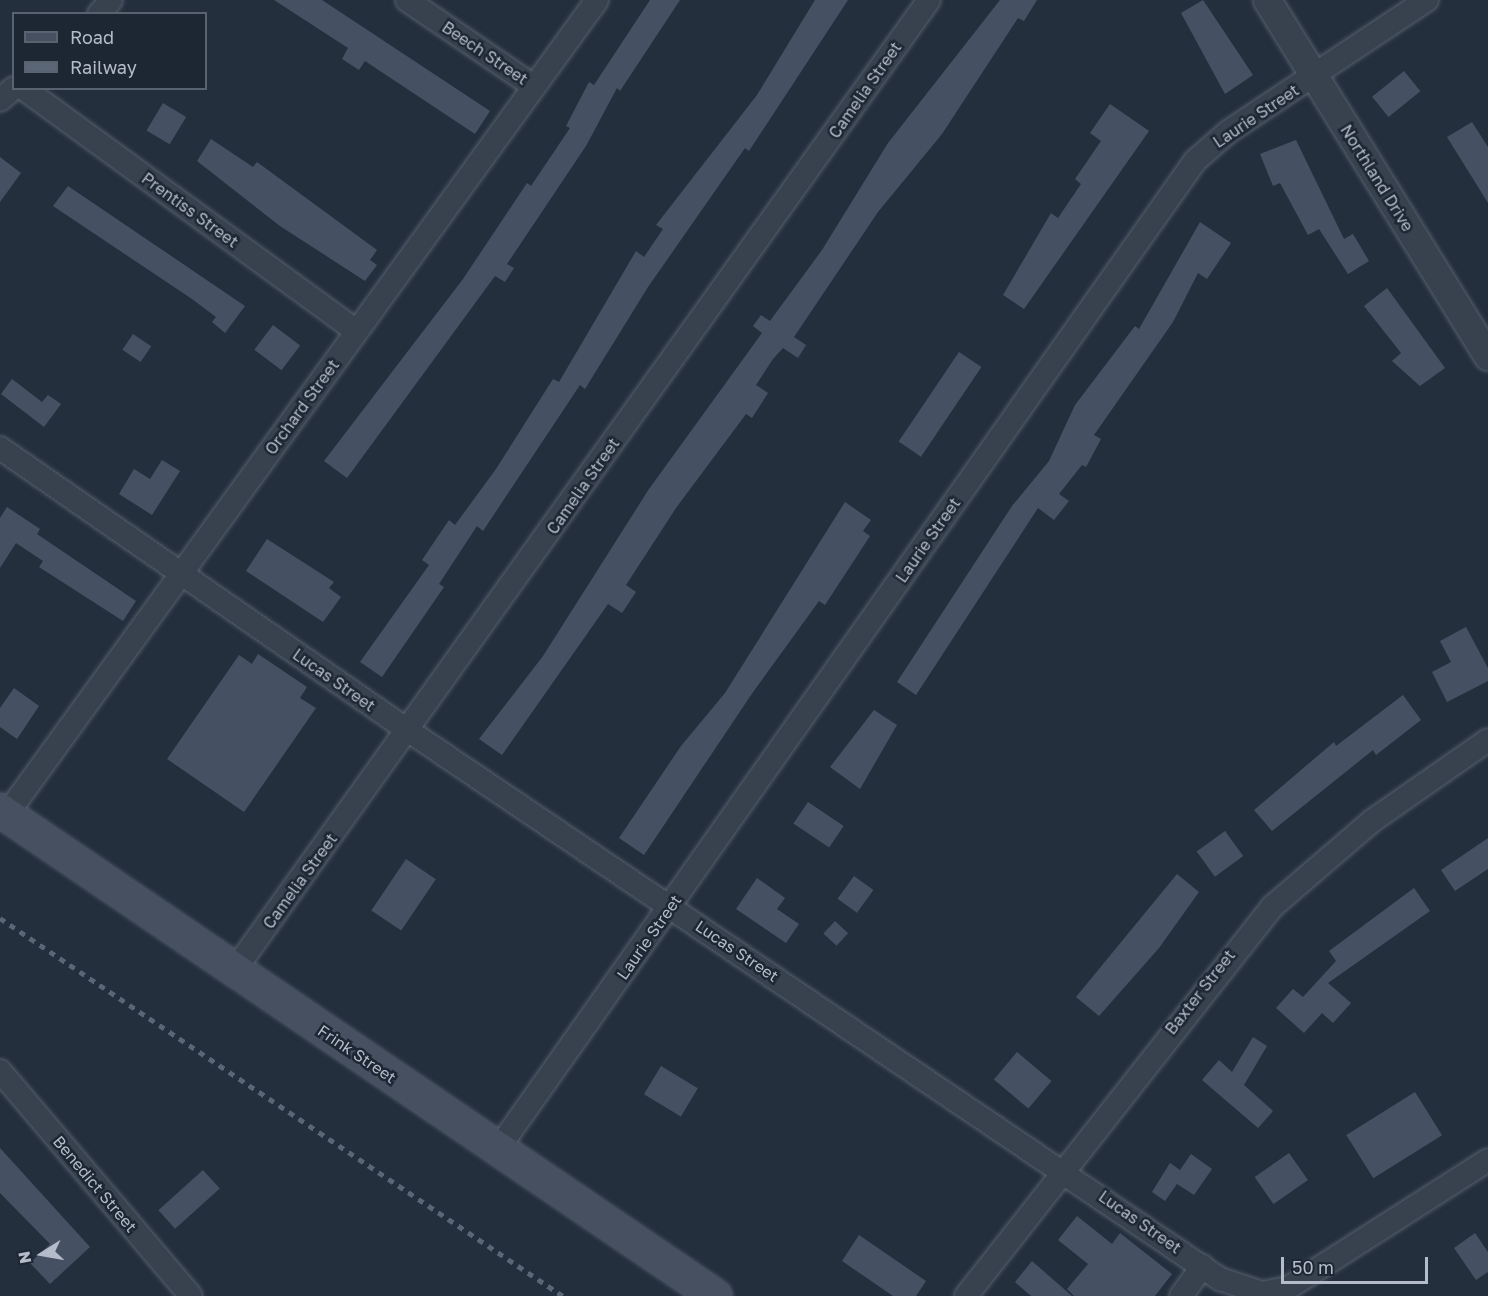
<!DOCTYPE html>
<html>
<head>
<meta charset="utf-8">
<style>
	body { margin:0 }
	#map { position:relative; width:1488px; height:1296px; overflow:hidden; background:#242f3e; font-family:"Golos Text",sans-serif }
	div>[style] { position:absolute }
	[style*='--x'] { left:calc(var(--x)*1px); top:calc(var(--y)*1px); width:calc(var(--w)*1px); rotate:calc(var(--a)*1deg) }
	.building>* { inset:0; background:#455162; transform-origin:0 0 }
	.roads { filter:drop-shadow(0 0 2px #565f6c) drop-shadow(0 0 2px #565f6c) }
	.minor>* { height:22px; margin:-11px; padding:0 11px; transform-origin:11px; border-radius:11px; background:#38414e }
	.tertiary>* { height:27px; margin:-13.5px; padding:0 13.5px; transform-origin:13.5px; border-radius:13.5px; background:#38414e }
	.secondary>* { height:32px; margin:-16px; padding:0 16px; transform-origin:16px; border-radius:16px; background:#465061 }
	.rail>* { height:4.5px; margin-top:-2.25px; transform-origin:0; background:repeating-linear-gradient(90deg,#5a6575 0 6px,transparent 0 12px) }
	span { translate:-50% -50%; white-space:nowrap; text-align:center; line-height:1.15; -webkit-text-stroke:5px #1d2633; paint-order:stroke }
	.street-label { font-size:16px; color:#b4bcc9 }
	.legend { position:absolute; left:12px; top:12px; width:195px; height:78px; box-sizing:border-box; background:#1d2633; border:2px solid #59626f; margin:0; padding:8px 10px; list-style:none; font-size:18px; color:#b4bcc9 }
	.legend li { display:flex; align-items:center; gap:12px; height:30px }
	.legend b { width:30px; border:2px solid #59626f }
	.north { position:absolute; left:12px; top:1224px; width:60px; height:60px; -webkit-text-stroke:4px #1d2633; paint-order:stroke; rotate:259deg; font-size:16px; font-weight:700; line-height:24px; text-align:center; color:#b4bcc9 }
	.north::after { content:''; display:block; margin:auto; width:21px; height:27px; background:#b4bcc9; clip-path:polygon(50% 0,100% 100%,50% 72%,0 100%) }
	.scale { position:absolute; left:1281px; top:1257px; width:147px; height:27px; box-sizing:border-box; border:3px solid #b4bcc9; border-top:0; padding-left:8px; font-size:18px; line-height:21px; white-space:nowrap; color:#b4bcc9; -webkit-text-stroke:4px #1d2633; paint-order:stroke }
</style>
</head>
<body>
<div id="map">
	<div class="building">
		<div style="clip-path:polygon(274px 0,322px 0,490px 111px,475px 134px,365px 61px,359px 70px,342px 59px,348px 48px)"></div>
		<div style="clip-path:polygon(650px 0,680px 0,620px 91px,617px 88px,586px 146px,507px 264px,514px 268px,505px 282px,495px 276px,347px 478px,324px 461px,463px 279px,527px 183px,531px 186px,570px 128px,566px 126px,589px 82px,594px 85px)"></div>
		<div style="clip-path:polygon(815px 0,848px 0,749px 151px,745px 148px,648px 287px,585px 389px,580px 385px,483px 531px,477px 526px,439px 584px,444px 587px,382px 677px,360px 662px,429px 565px,422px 560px,449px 520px,455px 525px,496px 469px,553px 379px,559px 382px,636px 251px,644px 257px,663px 229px,656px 225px,757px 95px)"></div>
		<div style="clip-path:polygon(1000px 0,1037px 0,1024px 21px,1018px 18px,942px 134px,878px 212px,794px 337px,806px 345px,798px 358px,783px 348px,773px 359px,756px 385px,768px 393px,752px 418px,746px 414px,676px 508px,626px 585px,636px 592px,622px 613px,608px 604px,502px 755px,479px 739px,543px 656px,649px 489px,762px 333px,753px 326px,761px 315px,770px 321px,822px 250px,888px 143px)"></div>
		<div style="clip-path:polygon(1203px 0,1253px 75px,1225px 94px,1181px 13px)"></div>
		<div style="left:1404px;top:71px;width:26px;height:41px;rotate:51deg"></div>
		<div style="left:163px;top:103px;width:27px;height:32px;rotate:31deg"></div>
		<div style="clip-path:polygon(1110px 104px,1149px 131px,1024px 309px,1003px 295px,1051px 213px,1058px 218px,1081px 184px,1075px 179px,1101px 141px,1090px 133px)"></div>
		<div style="clip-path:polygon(1472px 122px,1488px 147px,1488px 203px,1447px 137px)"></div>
		<div style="clip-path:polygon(211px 139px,253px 167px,257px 162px,377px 250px,370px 260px,377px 265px,365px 281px,280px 226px,197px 161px)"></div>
		<div style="clip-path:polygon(1296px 140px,1344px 239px,1353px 234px,1369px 261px,1348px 274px,1319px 229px,1308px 235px,1280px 183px,1273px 186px,1260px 154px)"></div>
		<div style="clip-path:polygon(0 157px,21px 173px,0 202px)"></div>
		<div style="clip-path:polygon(68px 186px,245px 306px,225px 333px,212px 322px,216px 317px,192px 299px,53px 206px)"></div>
		<div style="clip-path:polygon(1200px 222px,1231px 243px,1207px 279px,1198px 273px,1173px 322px,1094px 435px,1101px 439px,1086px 467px,1082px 465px,1059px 494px,1069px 501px,1054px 520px,1038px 508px,916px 695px,897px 682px,1012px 506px,1049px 461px,1075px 405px,1135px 326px,1139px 329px)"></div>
		<div style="clip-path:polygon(1387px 288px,1445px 368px,1420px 386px,1392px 361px,1401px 353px,1364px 306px)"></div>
		<div style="left:273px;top:325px;width:34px;height:31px;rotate:37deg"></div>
		<div style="left:133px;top:334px;width:22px;height:19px;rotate:34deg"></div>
		<div style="left:959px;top:352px;width:27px;height:108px;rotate:34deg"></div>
		<div style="clip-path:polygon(12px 379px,42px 402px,48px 395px,61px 404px,44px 427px,1px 394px)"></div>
		<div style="clip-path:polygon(162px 460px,180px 471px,152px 515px,119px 494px,134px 469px,150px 479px)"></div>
		<div style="clip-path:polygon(845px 502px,871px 520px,863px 531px,870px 536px,825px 605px,819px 601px,751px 695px,644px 855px,619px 838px,681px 746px,725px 693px)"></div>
		<div style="clip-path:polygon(7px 507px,40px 529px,37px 534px,136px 601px,123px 621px,39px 567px,43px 561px,16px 543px,0 568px,0 518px)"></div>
		<div style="clip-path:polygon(267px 539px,334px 582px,329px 588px,341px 597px,323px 622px,246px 571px)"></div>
		<div style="clip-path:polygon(1466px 627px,1488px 668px,1488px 681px,1447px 702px,1432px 672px,1451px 662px,1440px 641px)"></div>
		<div style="clip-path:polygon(258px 654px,307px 687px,300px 698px,316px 708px,244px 812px,167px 759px,239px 655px,252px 664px)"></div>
		<div style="clip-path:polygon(14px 688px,39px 706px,17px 739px,0 727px,0 708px)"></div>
		<div style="clip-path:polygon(1403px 695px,1421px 720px,1376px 755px,1373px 750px,1272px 831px,1254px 810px,1334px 742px,1336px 746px)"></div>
		<div style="clip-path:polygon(874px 710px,897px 725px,860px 789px,830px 767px)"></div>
		<div style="left:808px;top:802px;width:43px;height:26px;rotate:34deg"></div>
		<div style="left:1225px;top:831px;width:31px;height:35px;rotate:54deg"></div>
		<div style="clip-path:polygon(1488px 838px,1488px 869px,1455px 891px,1441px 870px)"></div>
		<div style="left:406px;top:859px;width:36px;height:62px;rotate:34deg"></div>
		<div style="clip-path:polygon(1177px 874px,1199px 892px,1159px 948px,1099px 1016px,1076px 997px)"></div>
		<div style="left:854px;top:876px;width:24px;height:28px;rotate:36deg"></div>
		<div style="clip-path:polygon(757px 878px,785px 898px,777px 909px,799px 924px,786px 943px,736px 909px)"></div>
		<div style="clip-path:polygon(1414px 888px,1430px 911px,1328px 983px,1351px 1003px,1333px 1023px,1322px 1013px,1304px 1033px,1276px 1008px,1293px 989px,1303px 997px,1336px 961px,1329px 951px)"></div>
		<div style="left:835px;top:921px;width:18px;height:17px;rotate:43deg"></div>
		<div style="clip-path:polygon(1253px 1037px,1267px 1046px,1244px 1085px,1273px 1111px,1258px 1128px,1202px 1080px,1219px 1060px,1232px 1072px)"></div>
		<div style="left:1017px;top:1052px;width:45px;height:36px;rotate:40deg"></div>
		<div style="left:661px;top:1066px;width:43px;height:33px;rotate:31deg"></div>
		<div style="left:1415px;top:1092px;width:51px;height:81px;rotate:58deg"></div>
		<div style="clip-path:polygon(0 1148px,90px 1247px,50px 1284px,30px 1263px,50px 1244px,0 1193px)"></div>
		<div style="left:1289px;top:1153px;width:33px;height:42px;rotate:55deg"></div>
		<div style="clip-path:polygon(1191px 1154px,1212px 1169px,1194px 1195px,1177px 1184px,1165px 1201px,1152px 1192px,1170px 1163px,1180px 1170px)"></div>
		<div style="left:203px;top:1170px;width:25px;height:60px;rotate:48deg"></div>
		<div style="clip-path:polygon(1077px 1216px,1112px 1244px,1120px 1233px,1172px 1274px,1155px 1296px,1074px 1296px,1067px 1289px,1088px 1264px,1058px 1240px)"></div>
		<div style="clip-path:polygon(1475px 1233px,1488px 1252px,1488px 1272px,1476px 1280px,1454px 1248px)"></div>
		<div style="clip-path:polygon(859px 1235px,926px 1281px,916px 1296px,893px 1296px,842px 1261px)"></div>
		<div style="clip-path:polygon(1032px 1261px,1072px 1296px,1031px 1296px,1015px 1282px)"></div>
	</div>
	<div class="roads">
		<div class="minor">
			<div style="--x:407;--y:0;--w:153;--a:34.3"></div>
			<div style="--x:99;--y:14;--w:18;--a:-49"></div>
			<div style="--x:23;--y:88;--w:412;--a:36.1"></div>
			<div style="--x:0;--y:100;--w:18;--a:-41"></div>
			<div style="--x:0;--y:448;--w:497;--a:34.7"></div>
			<div style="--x:409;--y:731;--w:979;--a:34.05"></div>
			<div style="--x:1220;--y:1279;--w:44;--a:18.4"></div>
			<div style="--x:1262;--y:1293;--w:26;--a:-11"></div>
			<div style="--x:1288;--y:1288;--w:237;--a:-32.6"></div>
			<div style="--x:7;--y:814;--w:1005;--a:-54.06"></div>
			<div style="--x:234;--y:971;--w:1194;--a:-54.41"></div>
			<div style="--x:0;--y:1071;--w:295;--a:49.7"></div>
			<div style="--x:498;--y:1149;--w:1209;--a:-54.8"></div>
			<div style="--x:1195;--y:161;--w:44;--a:-41.3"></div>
			<div style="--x:1228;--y:132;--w:239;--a:-33.6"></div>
			<div style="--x:966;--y:1296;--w:495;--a:-51.8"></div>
			<div style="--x:1272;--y:907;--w:132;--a:-40.7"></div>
			<div style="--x:1372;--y:821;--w:141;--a:-34.9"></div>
			<div style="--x:1181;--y:1296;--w:37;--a:-54"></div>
		</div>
		<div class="tertiary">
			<div style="--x:1267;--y:0;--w:419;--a:58.2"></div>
		</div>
		<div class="secondary">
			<div style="--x:0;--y:810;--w:865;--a:34.2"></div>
		</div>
	</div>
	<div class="rail">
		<div style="--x:0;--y:918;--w:678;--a:33.88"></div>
	</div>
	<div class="street-label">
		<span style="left:485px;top:53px;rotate:34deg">Beech Street</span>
		<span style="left:865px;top:90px;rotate:-55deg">Camelia Street</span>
		<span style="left:1256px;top:116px;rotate:-34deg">Laurie Street</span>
		<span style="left:1377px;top:178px;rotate:58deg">Northland Drive</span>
		<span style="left:190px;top:210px;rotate:36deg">Prentiss Street</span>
		<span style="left:302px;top:407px;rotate:-54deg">Orchard Street</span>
		<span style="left:583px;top:486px;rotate:-55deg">Camelia Street</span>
		<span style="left:928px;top:540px;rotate:-55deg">Laurie Street</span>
		<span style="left:334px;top:680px;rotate:35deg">Lucas Street</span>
		<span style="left:300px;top:881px;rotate:-54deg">Camelia Street</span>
		<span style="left:649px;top:937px;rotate:-55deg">Laurie Street</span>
		<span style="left:737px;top:951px;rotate:34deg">Lucas Street</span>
		<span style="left:1200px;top:992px;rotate:-52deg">Baxter Street</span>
		<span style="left:357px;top:1054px;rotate:34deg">Frink Street</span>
		<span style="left:95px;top:1184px;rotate:50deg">Benedict Street</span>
		<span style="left:1140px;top:1222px;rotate:35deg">Lucas Street</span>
	</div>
	<ul class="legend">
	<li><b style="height:8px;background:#465061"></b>Road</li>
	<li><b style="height:8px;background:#5a6575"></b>Railway</li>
	</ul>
	<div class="north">N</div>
	<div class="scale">50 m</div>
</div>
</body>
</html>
